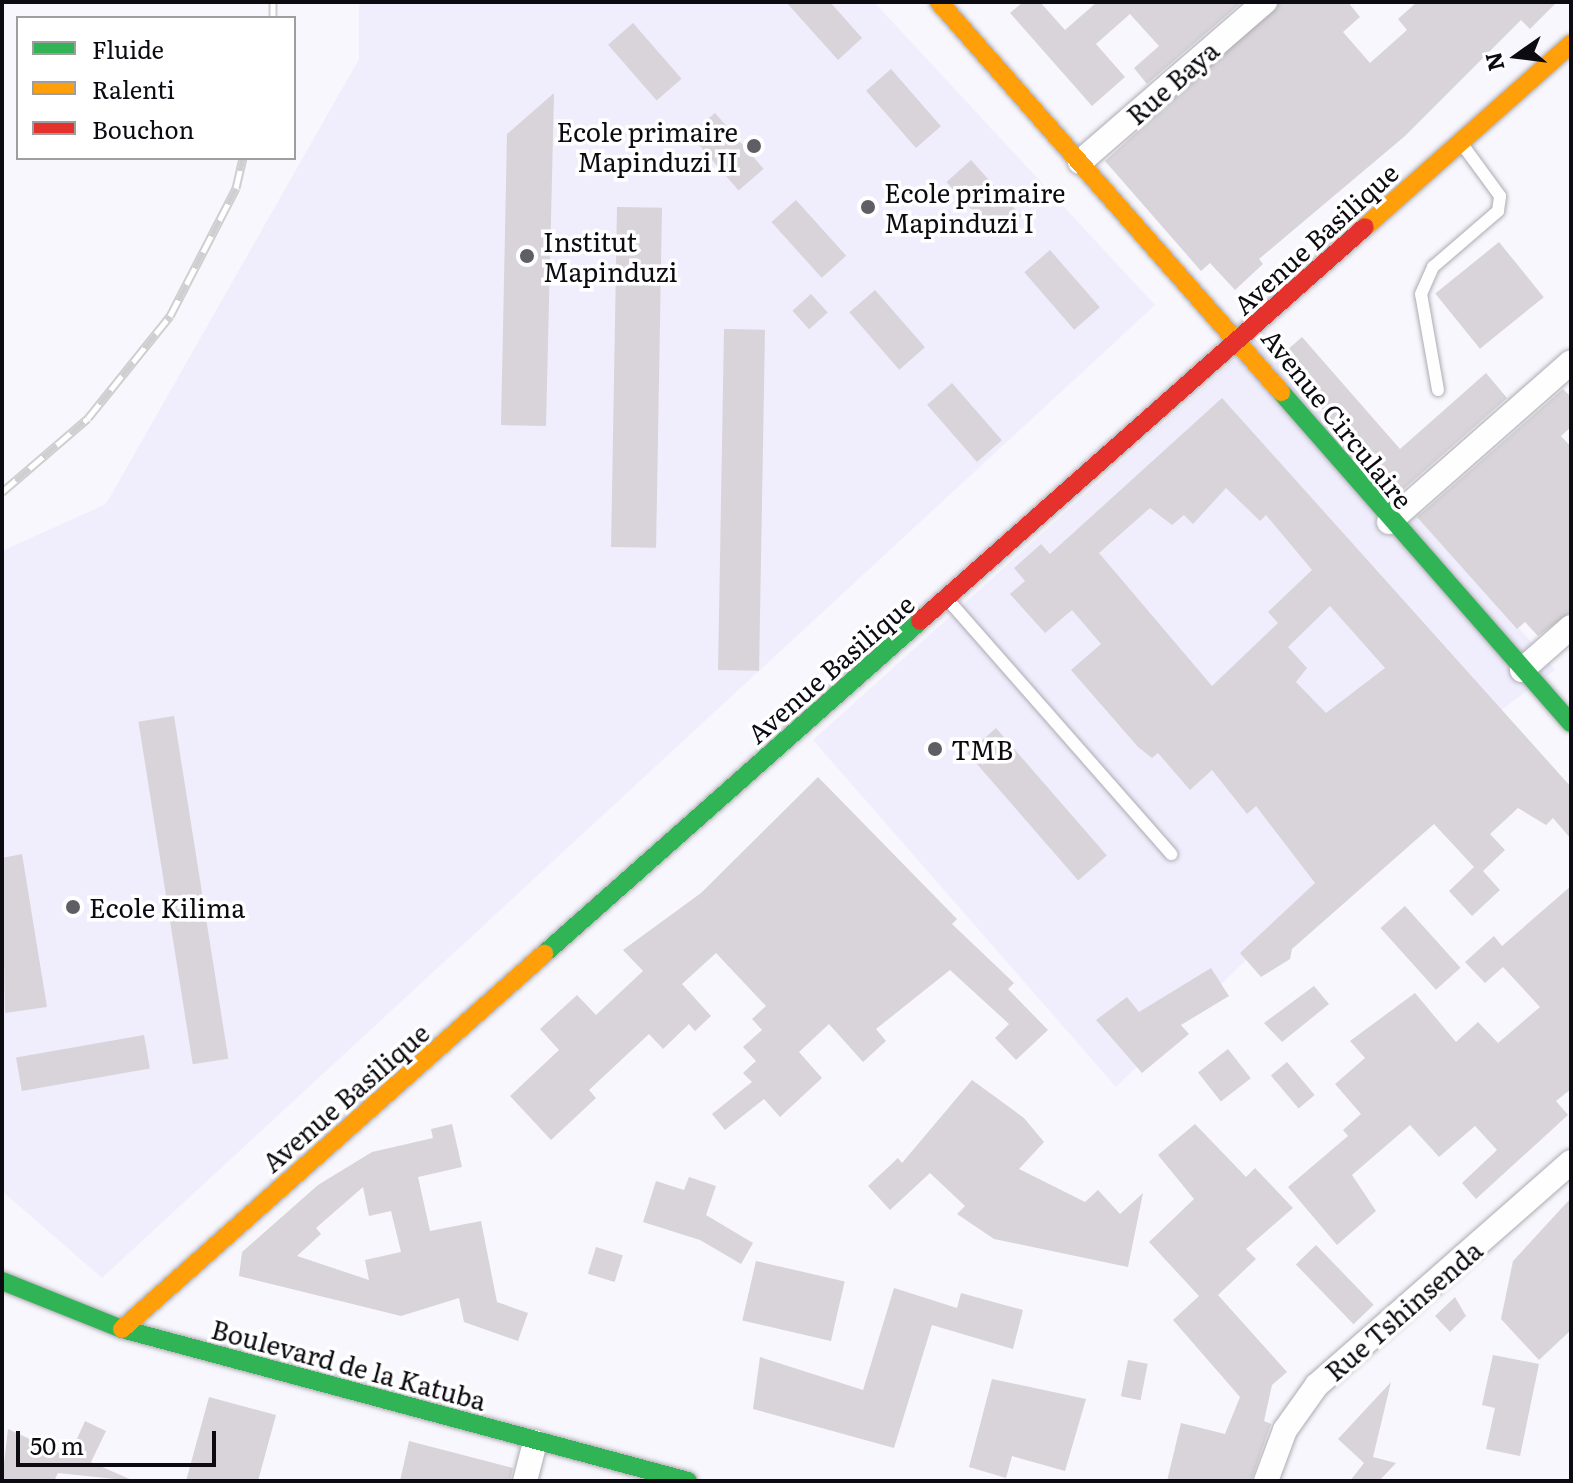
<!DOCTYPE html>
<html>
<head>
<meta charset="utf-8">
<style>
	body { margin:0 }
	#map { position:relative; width:1573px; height:1483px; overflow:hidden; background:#f8f7fd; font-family:Literata,serif }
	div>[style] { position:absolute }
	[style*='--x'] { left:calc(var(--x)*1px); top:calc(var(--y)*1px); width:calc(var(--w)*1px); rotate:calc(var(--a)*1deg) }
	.built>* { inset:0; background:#f0eefd }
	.building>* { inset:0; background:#d8d4d9; transform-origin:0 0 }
	.roads { filter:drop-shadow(0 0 2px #acabb1) drop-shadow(0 0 2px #acabb1) }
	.lane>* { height:12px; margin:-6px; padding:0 6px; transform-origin:6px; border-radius:6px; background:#fefeff }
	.street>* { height:24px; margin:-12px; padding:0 12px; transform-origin:12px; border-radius:12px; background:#fefeff }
	.fast>* { height:18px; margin:-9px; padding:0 9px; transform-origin:9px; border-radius:9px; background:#30b455 }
	.slow>* { height:18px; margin:-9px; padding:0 9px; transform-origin:9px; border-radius:9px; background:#ff9f0a }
	.jam>* { height:18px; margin:-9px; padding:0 9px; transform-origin:9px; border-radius:9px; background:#e5322d }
	.rail>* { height:9px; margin-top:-4.5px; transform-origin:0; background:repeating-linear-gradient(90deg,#fff 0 18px,#cfcfd1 0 36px); box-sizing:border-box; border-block:2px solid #cfcfd1 }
	.dots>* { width:22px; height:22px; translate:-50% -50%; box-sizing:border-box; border:4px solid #fff; border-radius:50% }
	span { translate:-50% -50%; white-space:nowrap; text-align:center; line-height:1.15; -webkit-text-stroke:7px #fff; paint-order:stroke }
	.street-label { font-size:26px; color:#0c0b11 }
	.poi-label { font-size:26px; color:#0c0b11 }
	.right { translate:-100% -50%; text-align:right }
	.left { translate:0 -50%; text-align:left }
	.frame { position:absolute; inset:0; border:4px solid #0c0b11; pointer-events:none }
	.legend { position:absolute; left:16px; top:16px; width:280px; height:144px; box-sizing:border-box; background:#fff; border:2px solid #9e9da0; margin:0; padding:10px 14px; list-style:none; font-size:24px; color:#0c0b11 }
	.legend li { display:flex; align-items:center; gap:16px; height:40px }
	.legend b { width:40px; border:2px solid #9e9da0 }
	.north { position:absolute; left:1477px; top:16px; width:80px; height:80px; -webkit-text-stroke:6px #fff; paint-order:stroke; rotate:256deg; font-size:22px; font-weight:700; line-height:32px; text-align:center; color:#0c0b11 }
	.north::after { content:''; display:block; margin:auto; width:28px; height:36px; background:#0c0b11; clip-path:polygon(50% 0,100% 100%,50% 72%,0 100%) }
	.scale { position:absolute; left:16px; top:1431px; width:200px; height:36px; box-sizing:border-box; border:4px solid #0c0b11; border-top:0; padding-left:10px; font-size:24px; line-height:28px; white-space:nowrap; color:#0c0b11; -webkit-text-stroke:6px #fff; paint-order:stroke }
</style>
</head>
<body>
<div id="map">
	<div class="built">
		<div style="clip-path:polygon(359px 2px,874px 2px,1155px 305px,102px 1278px,2px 1191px,2px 551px,106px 504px,359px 59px)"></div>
		<div style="clip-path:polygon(1265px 332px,1555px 670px,1504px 708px,1116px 1087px,813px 740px)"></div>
	</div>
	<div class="building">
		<div style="clip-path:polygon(786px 2px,830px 2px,862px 38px,838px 60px)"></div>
		<div style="clip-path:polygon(1023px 2px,1040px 2px,1065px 30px,1097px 2px,1242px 2px,1147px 84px,1134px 68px,1159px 46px,1130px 14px,1096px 44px,1125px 77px,1092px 106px,1010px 13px)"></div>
		<div style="clip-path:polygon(1280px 2px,1348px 2px,1360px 17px,1343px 32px,1370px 63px,1407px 30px,1398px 19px,1417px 2px,1557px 2px,1530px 29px,1521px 20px,1405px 136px,1259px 259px,1263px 264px,1235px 290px,1210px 263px,1201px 271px,1105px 161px)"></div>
		<div style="left:633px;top:23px;width:74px;height:33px;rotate:49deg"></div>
		<div style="left:891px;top:69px;width:76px;height:33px;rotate:49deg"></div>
		<div style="clip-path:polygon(554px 93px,546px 426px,501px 425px,507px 134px)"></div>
		<div style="left:715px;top:113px;width:74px;height:33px;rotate:49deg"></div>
		<div style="left:971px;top:160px;width:75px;height:33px;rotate:48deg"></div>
		<div style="left:796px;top:200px;width:75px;height:33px;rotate:48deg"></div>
		<div style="left:617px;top:207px;width:45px;height:340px;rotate:1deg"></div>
		<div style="left:1499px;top:242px;width:71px;height:82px;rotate:51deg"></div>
		<div style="left:1050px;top:250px;width:76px;height:34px;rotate:49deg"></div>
		<div style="left:875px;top:290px;width:76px;height:34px;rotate:49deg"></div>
		<div style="left:811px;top:294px;width:25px;height:25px;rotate:48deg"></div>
		<div style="left:724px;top:329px;width:41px;height:341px;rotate:1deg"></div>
		<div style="clip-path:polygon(1302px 337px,1400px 449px,1486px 373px,1507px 398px,1397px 495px,1278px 358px)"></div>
		<div style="left:952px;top:383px;width:76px;height:33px;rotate:49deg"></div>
		<div style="clip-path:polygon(1563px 389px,1571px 397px,1571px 427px,1561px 436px,1571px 447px,1571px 612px,1538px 636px,1525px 622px,1517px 629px,1417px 517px)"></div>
		<div style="clip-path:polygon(evenodd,1222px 398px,1571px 787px,1571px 839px,1553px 818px,1546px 825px,1518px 808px,1490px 834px,1505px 850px,1483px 871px,1500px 890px,1472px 916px,1449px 891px,1474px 867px,1434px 824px,1292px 949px,1290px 959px,1261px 977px,1240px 953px,1315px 883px,1256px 806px,1247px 814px,1212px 770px,1190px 790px,1158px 753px,1152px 758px,1138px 747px,1071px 670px,1101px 644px,1072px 610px,1045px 633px,1010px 594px,1025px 581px,1014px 568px,1041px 544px,1050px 554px,1222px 398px,1226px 488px,1260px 521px,1266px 515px,1312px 570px,1268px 612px,1278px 623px,1212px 686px,1099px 553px,1150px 508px,1172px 525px,1184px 515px,1193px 524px,1226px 488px,1222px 398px,1330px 606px,1385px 668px,1326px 713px,1296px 682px,1307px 668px,1288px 647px,1330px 606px)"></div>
		<div style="left:174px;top:716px;width:347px;height:36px;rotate:81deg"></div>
		<div style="left:996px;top:728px;width:169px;height:38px;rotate:49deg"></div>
		<div style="clip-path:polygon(818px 777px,957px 919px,952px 924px,1014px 983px,1008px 989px,1048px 1030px,1016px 1060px,995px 1038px,1009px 1024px,950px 970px,876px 1029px,886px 1041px,863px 1062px,829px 1024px,799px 1052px,822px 1078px,780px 1117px,764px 1099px,725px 1130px,712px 1114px,752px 1082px,743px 1073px,756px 1061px,743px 1047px,762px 1030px,752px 1019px,766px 1006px,716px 953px,682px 984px,711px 1016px,695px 1031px,689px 1024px,663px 1049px,649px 1034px,589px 1090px,596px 1098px,551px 1140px,510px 1096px,559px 1050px,540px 1029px,577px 995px,596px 1015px,643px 971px,623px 950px,701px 893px)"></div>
		<div style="clip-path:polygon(22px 854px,47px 1007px,5px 1013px,2px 858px)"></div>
		<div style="clip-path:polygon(1571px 886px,1571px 1089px,1556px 1101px,1568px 1115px,1476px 1199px,1462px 1183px,1497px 1150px,1475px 1126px,1439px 1157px,1410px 1125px,1352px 1175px,1376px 1211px,1337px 1245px,1288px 1187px,1348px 1136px,1343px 1130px,1361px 1114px,1335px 1084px,1365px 1058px,1350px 1041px,1415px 993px,1456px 1042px,1478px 1022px,1498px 1043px,1540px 1007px,1503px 967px,1485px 983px,1465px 962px,1494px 936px,1502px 946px)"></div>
		<div style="left:1405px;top:906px;width:83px;height:33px;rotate:48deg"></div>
		<div style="clip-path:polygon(1211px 968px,1229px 996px,1181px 1025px,1189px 1034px,1142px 1073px,1096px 1020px,1127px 997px,1139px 1012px)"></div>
		<div style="clip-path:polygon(1314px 986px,1329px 1004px,1282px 1042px,1264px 1023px)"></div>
		<div style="left:144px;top:1035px;width:34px;height:130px;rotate:80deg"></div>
		<div style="left:1228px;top:1049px;width:37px;height:38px;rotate:52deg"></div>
		<div style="left:1287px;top:1062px;width:43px;height:21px;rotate:50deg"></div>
		<div style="clip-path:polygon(972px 1080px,1024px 1118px,1044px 1142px,1019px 1169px,1085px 1202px,1098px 1190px,1120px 1214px,1143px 1193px,1128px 1267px,994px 1239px,957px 1214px,965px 1206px,930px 1173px,890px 1210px,868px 1186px,898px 1158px,902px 1163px)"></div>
		<div style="clip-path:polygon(evenodd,452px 1124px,462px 1167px,418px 1177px,430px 1231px,481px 1221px,497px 1302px,528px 1313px,518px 1341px,464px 1322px,459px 1298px,401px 1316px,239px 1276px,242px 1252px,318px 1185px,372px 1152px,433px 1138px,431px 1129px,452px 1124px,363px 1187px,369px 1216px,391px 1211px,401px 1252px,365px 1260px,369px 1280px,297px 1256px,321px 1234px,316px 1228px,363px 1187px)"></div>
		<div style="clip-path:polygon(1195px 1124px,1246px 1177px,1255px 1168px,1293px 1208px,1246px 1249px,1256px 1259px,1218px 1295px,1287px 1372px,1272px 1385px,1264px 1421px,1271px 1424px,1251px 1481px,1167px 1481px,1181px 1423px,1225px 1434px,1240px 1397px,1173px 1320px,1199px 1296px,1149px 1242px,1194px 1199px,1158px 1155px)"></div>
		<div style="clip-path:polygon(689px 1177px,716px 1186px,706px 1215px,753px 1243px,741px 1264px,700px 1240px,643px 1222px,656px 1181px,684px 1190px)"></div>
		<div style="clip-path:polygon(1571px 1198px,1571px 1330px,1539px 1360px,1501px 1319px,1513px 1261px)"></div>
		<div style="left:1316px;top:1245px;width:83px;height:28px;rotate:46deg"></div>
		<div style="left:596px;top:1247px;width:28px;height:28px;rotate:17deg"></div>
		<div style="left:756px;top:1261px;width:91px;height:61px;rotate:13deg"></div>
		<div style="clip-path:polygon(894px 1288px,957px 1308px,961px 1293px,1023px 1310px,1013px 1349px,932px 1325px,894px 1448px,753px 1409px,760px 1357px,863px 1390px)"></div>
		<div style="clip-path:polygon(1455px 1297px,1466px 1316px,1450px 1332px,1435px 1316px)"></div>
		<div style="clip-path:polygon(1493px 1355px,1539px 1364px,1520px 1456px,1486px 1449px,1495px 1408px,1482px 1405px)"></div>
		<div style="left:1128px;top:1360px;width:20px;height:37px;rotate:11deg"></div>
		<div style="clip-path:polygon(992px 1379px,1086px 1399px,1065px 1471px,1012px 1456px,1006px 1478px,969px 1467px)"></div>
		<div style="clip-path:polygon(1391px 1382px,1373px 1457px,1396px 1463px,1379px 1481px,1350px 1481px,1364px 1463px,1338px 1439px)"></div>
		<div style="clip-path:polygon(209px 1397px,276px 1415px,258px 1481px,186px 1481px)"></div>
		<div style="clip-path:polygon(85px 1421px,106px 1431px,91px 1462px,134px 1481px,58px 1473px,54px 1481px,2px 1481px,8px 1429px,69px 1457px)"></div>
		<div style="clip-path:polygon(409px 1441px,513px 1468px,510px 1481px,400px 1481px)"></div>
	</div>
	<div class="roads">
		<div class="lane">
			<div style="--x:1438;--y:390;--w:97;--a:-100"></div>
			<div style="--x:1421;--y:294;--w:30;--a:-66"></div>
			<div style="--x:1433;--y:267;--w:86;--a:-40.7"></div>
			<div style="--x:1498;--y:211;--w:15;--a:-82"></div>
			<div style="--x:1500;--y:196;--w:64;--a:-126.2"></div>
			<div style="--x:949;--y:601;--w:337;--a:48.7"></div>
		</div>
		<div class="street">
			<div style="--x:1080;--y:162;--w:245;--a:-40.9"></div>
			<div style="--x:1389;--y:522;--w:242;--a:-41.3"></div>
			<div style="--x:1522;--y:670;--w:65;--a:-41.3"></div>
			<div style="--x:525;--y:1481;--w:40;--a:-75.6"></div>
			<div style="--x:1266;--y:1481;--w:54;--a:-69.6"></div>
			<div style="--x:1285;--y:1430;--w:55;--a:-54.6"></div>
			<div style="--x:1317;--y:1385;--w:338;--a:-41.3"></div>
		</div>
		<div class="fast">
			<div style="--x:1281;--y:392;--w:440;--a:48.8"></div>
			<div style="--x:544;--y:954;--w:502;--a:-41.53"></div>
			<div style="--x:2;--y:1281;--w:129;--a:21.8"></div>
			<div style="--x:122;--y:1329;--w:586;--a:15.03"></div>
		</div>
		<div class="slow">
			<div style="--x:939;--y:2;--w:519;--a:48.75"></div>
			<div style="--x:1365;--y:227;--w:276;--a:-41.6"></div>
			<div style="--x:122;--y:1329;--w:565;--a:-41.63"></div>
		</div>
		<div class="jam">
			<div style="--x:920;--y:621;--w:594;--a:-41.52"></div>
		</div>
	</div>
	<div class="rail">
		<div style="--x:273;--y:18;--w:16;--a:-90"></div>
		<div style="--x:2;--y:492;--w:113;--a:-40.7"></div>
		<div style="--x:88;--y:418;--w:131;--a:-51.2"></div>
		<div style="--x:170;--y:316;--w:144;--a:-62.7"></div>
		<div style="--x:236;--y:188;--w:31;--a:-77"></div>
	</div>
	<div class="dots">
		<div style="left:754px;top:146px;background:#5f5e64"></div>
		<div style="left:868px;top:207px;background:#5f5e64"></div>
		<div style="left:527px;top:256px;background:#5f5e64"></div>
		<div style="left:935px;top:749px;background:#5f5e64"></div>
		<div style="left:73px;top:907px;background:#5f5e64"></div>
	</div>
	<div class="street-label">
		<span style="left:1172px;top:82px;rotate:-41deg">Rue Baya</span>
		<span style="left:1315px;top:238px;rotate:-42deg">Avenue Basilique</span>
		<span style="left:1338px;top:418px;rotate:51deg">Avenue Circulaire</span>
		<span style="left:830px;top:668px;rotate:-41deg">Avenue Basilique</span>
		<span style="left:345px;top:1097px;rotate:-41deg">Avenue Basilique</span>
		<span style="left:1403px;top:1310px;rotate:-41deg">Rue Tshinsenda</span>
		<span style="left:349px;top:1364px;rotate:15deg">Boulevard de la Katuba</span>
	</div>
	<div class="poi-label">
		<span class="right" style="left:738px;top:146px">Ecole primaire<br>Mapinduzi II</span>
		<span class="left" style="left:884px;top:207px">Ecole primaire<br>Mapinduzi I</span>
		<span class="left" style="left:543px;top:256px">Institut<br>Mapinduzi</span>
		<span class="left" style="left:951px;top:749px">TMB</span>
		<span class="left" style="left:89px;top:907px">Ecole Kilima</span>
	</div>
	<div class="frame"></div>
	<ul class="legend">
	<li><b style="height:10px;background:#30b455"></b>Fluide</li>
	<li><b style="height:10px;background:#ff9f0a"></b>Ralenti</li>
	<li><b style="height:10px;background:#e5322d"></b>Bouchon</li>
	</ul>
	<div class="north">N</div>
	<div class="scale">50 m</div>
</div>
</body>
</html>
